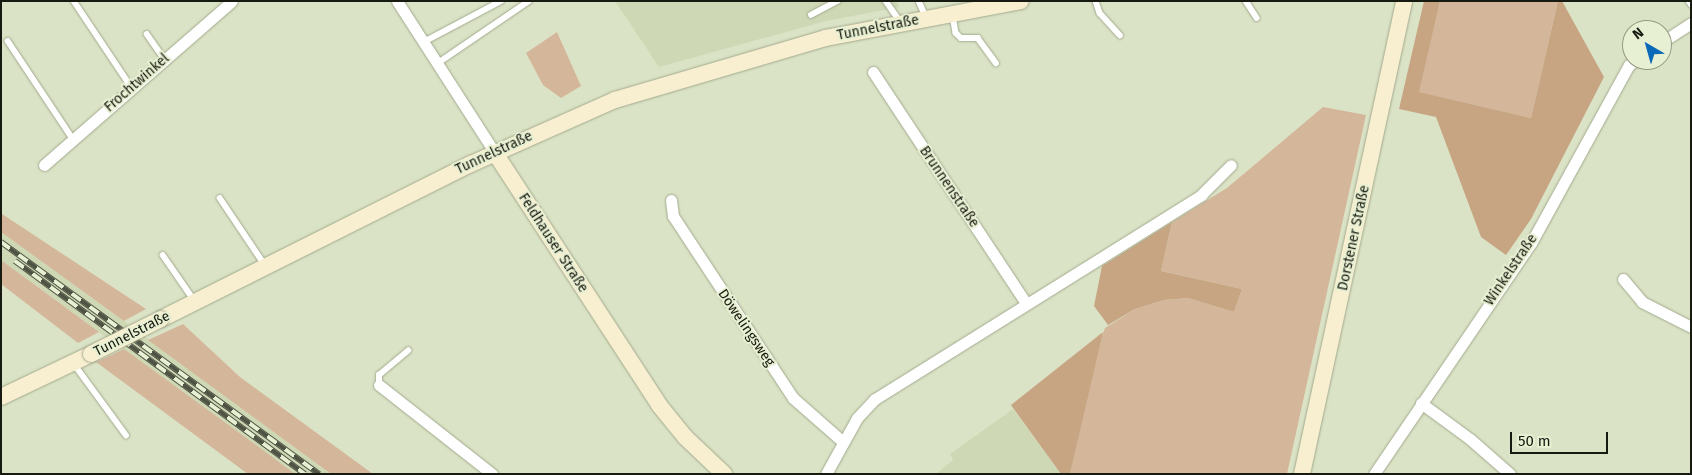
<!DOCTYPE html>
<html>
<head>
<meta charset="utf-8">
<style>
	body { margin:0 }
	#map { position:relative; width:1692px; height:475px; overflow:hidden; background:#dbe3c6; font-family:"Fira Sans",sans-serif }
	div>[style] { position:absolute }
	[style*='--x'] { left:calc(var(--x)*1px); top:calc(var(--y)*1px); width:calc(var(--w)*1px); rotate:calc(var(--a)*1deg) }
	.built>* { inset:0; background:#cfd8b5 }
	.green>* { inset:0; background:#d4b79b }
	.forest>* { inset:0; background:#c7a583 }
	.roads { filter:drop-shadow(0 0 1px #a2aa8e) drop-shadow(0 0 1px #a2aa8e) }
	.lane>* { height:5.5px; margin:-2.75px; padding:0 2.75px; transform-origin:2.75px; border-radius:2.75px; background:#fff }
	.street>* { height:11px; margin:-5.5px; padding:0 5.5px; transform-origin:5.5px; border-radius:5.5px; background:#fff }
	.secondary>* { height:16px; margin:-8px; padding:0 8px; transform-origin:8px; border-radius:8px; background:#f8eed0 }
	.rail>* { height:5.5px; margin-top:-2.75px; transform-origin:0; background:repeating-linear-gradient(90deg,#e8f0d3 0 11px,#4e5344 0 22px); box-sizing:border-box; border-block:1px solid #4e5344 }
	.bridges { filter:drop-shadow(0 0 1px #a2aa8e) drop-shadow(0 0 1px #a2aa8e) }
	.secondary-bridge>* { height:16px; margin:-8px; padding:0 8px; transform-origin:8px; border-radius:8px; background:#f8eed0 }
	span { translate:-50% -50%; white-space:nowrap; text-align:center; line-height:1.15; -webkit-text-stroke:4px #e8f0d3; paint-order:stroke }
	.street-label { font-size:14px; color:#171a10 }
	.frame { position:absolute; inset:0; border:2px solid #171a10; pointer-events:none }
	.north { position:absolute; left:1622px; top:20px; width:50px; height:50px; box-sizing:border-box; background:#e8f0d3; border:1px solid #949a85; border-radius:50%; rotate:322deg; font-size:14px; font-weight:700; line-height:20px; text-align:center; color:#171a10 }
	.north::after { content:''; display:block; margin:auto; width:18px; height:22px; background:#0b6ab7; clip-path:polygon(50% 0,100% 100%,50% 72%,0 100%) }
	.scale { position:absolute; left:1510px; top:432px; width:98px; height:22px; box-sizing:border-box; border:2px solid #171a10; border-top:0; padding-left:6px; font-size:15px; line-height:18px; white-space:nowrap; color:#171a10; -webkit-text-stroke:4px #e8f0d3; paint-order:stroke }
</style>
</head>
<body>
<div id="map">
	<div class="built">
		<div style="clip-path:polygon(615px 1px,897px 1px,900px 7px,826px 21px,659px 67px)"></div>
		<div style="clip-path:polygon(1px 232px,124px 321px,331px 474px,295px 474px,99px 332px,1px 260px)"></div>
		<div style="clip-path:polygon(1013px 409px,1061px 474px,936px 474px,953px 460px,950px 454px)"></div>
	</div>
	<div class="green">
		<div style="clip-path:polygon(1440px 1px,1558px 1px,1531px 118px,1418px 92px)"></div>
		<div style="clip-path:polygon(557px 32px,581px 86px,561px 98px,543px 85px,526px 53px)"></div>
		<div style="clip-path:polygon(1323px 107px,1366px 115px,1287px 474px,1070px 474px,1098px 347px,1105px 328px,1135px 309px,1164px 300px,1188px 298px,1234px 312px,1242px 289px,1161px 271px,1172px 222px,1227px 188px)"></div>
		<div style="clip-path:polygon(1px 214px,2px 214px,146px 309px,124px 321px,1px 232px)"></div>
		<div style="clip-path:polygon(1px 260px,99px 332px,78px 343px,1px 284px)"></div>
		<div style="clip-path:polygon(183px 324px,240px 377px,373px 474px,331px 474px,148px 340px)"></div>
		<div style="clip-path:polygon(124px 349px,256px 445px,295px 474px,248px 474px,96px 362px)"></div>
	</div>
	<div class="forest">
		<div style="clip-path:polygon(1424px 1px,1440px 1px,1419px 92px,1531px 118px,1558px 1px,1562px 1px,1604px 77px,1531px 219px,1506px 255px,1481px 237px,1436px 117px,1399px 109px)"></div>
		<div style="clip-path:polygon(1172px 222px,1161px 271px,1242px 289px,1234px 312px,1188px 298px,1164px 300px,1135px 309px,1108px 325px,1094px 306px,1102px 266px)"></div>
		<div style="clip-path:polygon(1103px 332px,1070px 474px,1061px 474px,1011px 405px)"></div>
	</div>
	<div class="roads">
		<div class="lane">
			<div style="--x:74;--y:1;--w:105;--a:56.3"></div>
			<div style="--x:886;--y:1;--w:24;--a:55"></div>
			<div style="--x:919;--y:1;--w:17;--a:66"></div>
			<div style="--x:1096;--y:1;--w:13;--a:72"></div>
			<div style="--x:1100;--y:13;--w:30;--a:48"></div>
			<div style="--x:1246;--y:1;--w:20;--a:57"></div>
			<div style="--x:1689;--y:1;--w:4;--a:56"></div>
			<div style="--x:811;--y:15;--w:30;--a:-28"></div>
			<div style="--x:953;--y:16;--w:17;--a:80"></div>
			<div style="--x:956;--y:33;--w:7;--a:45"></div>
			<div style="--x:961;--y:38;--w:17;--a:0"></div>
			<div style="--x:978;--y:38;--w:31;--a:54"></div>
			<div style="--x:147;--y:34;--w:32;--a:55"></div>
			<div style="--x:8;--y:41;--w:118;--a:56.4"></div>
			<div style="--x:424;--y:42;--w:87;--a:-28"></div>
			<div style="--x:438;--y:63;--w:110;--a:-34.3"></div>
			<div style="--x:220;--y:198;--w:81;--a:56.1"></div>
			<div style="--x:163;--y:255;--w:55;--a:55.4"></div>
			<div style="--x:75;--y:365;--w:87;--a:53.9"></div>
			<div style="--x:379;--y:385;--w:10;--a:-90"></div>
			<div style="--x:379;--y:375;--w:38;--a:-40"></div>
		</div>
		<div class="street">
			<div style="--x:397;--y:1;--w:181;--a:57.2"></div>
			<div style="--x:1662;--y:42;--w:35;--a:-33"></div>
			<div style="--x:873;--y:72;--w:277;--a:56.5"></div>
			<div style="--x:44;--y:165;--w:249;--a:-41.1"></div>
			<div style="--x:671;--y:200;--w:16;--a:83"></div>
			<div style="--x:673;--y:216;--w:218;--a:56.6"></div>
			<div style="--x:793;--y:398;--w:65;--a:41.3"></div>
			<div style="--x:1623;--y:279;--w:30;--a:50"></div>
			<div style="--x:1642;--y:302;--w:55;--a:27"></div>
			<div style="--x:379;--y:385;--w:144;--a:38.2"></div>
			<div style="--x:1421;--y:403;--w:61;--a:36.3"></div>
			<div style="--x:1470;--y:439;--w:53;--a:41.2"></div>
			<div style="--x:826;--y:474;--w:64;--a:-61"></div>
			<div style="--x:857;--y:418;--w:26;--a:-47"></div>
			<div style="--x:875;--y:399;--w:385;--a:-32"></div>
			<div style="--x:1201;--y:195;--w:42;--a:-45"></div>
			<div style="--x:1374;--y:474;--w:279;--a:-55.8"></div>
			<div style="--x:1531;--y:243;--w:203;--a:-61.2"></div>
			<div style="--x:1629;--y:65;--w:9;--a:-36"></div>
		</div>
		<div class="secondary">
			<div style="--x:495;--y:153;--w:301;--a:56.9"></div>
			<div style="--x:659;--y:405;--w:41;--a:50.9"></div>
			<div style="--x:685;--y:437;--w:54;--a:43.5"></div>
			<div style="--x:161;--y:319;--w:347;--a:-26.6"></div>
			<div style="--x:471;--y:164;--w:158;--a:-24"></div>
			<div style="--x:615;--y:100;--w:220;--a:-16.4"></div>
			<div style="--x:826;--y:38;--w:198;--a:-10.7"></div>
			<div style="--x:1;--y:397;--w:100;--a:-25.5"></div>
			<div style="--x:1302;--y:474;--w:484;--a:-77.8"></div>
		</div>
	</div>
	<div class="rail">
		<div style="--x:1;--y:242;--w:394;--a:36.1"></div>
		<div style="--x:15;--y:261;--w:360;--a:36.3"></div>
	</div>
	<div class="bridges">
		<div class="secondary-bridge">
			<div style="--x:91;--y:354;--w:78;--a:-26.6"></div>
		</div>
	</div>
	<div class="street-label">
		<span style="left:878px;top:28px;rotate:-11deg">Tunnelstraße</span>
		<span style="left:137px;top:83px;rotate:-41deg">Frochtwinkel</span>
		<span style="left:494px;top:153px;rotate:-25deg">Tunnelstraße</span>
		<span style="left:949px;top:187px;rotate:56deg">Brunnenstraße</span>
		<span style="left:1354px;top:238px;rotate:-78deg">Dorstener Straße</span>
		<span style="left:553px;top:243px;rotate:57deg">Feldhauser Straße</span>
		<span style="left:1511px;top:270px;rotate:-56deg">Winkelstraße</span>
		<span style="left:746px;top:328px;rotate:56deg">Döwelingsweg</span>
		<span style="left:132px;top:334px;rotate:-27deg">Tunnelstraße</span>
	</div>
	<div class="frame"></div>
	<div class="north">N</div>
	<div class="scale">50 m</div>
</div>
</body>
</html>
